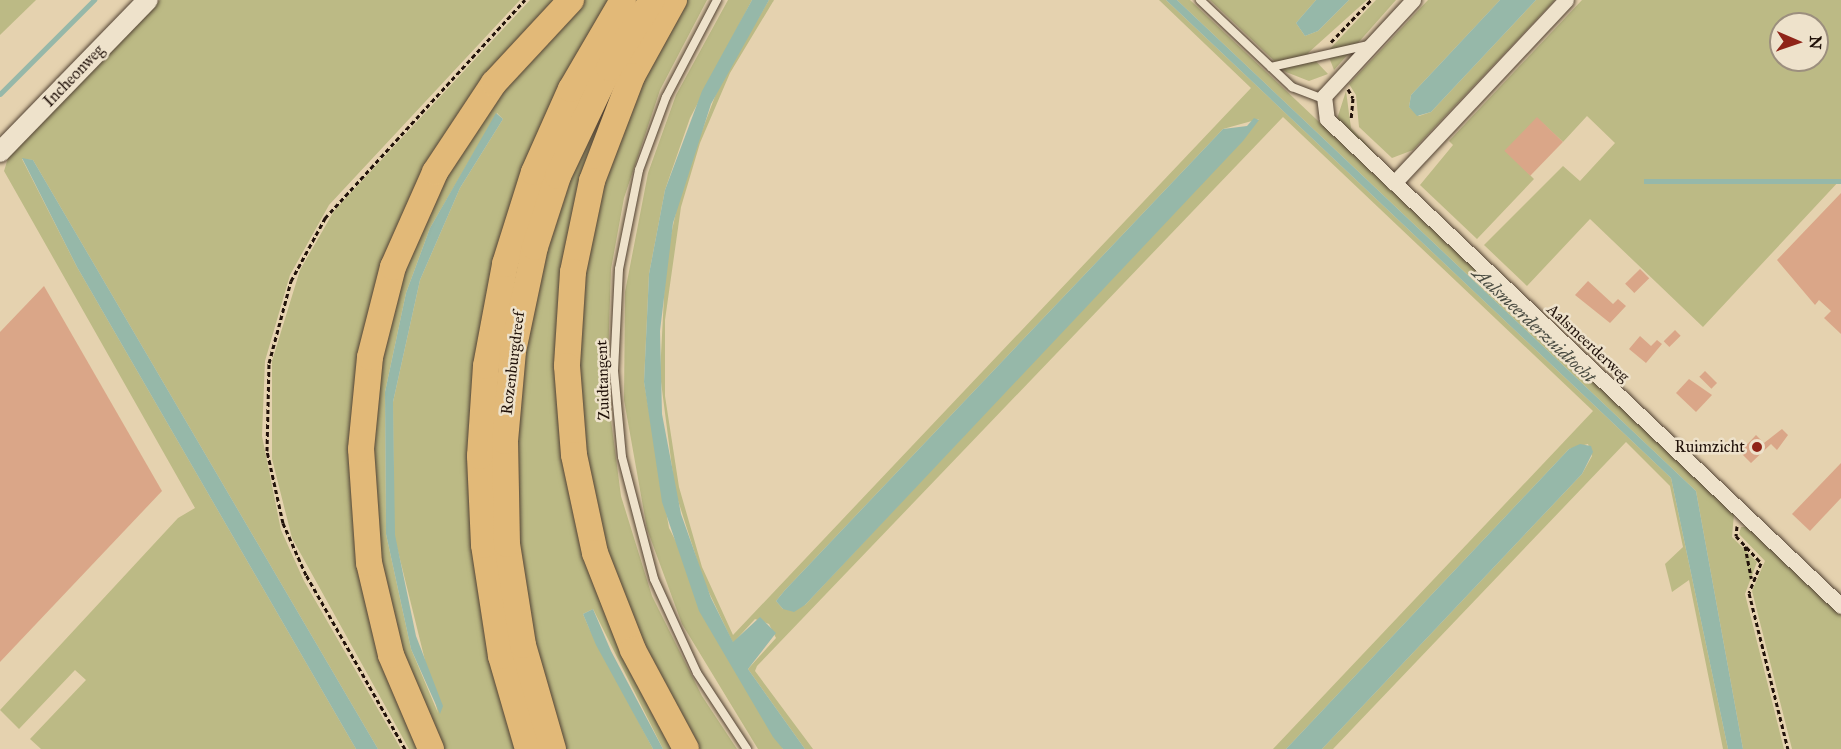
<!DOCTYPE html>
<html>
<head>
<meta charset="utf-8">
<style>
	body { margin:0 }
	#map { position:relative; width:1841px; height:749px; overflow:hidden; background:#e5d2af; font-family:"IM FELL Great Primer",serif }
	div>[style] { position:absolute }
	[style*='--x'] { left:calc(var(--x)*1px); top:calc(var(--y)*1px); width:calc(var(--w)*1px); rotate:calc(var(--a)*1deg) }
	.green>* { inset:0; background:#bcba85 }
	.water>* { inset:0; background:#96b8a9; transform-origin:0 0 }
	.stream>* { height:4.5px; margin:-2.25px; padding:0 2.25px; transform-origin:2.25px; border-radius:2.25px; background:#96b8a9 }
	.building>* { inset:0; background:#daa688; transform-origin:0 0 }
	.path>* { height:3px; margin-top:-1.5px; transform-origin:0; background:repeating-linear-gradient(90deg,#21120a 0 4.5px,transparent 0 7.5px) }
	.roads { filter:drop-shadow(0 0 2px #524233) drop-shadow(0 0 2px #524233) }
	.service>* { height:8px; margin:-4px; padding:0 4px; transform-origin:4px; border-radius:4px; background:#eee2cb }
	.minor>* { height:15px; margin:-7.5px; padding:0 7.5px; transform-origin:7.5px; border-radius:7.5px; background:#eee2cb }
	.tertiary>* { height:20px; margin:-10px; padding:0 10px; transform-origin:10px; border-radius:10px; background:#eee2cb }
	.trunk>* { height:26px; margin:-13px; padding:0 13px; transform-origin:13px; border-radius:13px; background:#e2b978 }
	.dots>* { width:16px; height:16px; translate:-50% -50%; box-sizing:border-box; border:3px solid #eee2cb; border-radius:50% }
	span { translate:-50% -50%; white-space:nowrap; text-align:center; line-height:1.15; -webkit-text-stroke:5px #eee2cb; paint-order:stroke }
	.street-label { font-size:16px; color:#21120a }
	.poi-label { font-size:16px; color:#21120a }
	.right { translate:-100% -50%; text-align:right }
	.water-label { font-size:18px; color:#4a4c42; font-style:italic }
	.north { position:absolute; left:1769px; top:12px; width:60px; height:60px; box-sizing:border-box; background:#eee2cb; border:2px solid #9c8f7e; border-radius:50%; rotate:92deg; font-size:16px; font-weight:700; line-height:24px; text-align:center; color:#21120a }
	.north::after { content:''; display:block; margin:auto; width:21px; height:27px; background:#8f2418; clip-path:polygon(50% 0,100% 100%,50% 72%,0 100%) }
</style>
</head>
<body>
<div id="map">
	<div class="green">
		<div style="clip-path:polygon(0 0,36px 0,0 35px)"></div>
		<div style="clip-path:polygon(160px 0,520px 0,329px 205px,290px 275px,265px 361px,262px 436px,281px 530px,304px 581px,401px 749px,378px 749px,33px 160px,22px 159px,77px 267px,356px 749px,41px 749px,30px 739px,86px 680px,75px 670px,19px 729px,0 710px,178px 518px,195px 508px,4px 171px,9px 155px)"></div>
		<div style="clip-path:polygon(530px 0,564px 0,415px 200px,356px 481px,426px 749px,409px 749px,292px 538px,272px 459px,272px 361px,300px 270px,334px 211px)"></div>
		<div style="clip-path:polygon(evenodd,579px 0,612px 0,491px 291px,519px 749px,436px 749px,416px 706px,368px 515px,385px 310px,454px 147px,579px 0,497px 113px,503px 119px,460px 188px,420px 280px,393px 402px,394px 535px,438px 713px,411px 649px,386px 534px,385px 392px,406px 293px,430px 228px,497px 113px)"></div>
		<div style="clip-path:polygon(681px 0,707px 0,660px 90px,624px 198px,611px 269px,607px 390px,621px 496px,652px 596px,702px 696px,737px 749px,693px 749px,593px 530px,572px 347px,602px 166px)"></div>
		<div style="clip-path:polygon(728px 0,752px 0,690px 118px,665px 190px,649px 274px,644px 382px,669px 528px,783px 749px,758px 749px,682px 624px,647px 529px,624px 400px,625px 292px,648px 173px,676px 95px)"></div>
		<div style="clip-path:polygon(evenodd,769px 0,774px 0,730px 73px,700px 143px,681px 207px,665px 320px,665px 396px,679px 487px,702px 567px,733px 635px,1251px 88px,1159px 0,1166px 0,1671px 478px,1728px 749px,1723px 749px,1689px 580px,1672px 592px,1665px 564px,1683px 547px,1670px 486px,1626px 442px,1333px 749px,1322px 749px,1582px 474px,1592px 456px,1588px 444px,1569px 449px,1286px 749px,1273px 749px,1593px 411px,1283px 117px,757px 666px,755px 671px,813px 749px,805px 749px,748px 669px,776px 638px,769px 624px,755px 619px,733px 643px,704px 582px,675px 491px,660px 374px,666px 258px,682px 184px,720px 83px,769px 0,1259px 119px,805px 605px,783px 609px,776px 601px,785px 590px,1223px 129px,1259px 119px)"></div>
		<div style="clip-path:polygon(1177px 0,1190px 0,1734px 514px,1732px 537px,1757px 562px,1745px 594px,1784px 749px,1743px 749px,1696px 491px)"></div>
		<div style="clip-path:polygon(1210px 0,1316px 0,1296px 23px,1305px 36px,1318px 31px,1349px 0,1367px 0,1308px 53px,1328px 74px,1309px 81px,1286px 72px)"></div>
		<div style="clip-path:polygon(1376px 0,1396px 0,1334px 70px,1327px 52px)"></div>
		<div style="clip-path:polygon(1428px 0,1500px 0,1411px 95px,1409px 107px,1419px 116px,1431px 112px,1536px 0,1555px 0,1413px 150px,1392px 158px,1359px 127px,1356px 95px,1349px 84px)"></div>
		<div style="clip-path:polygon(evenodd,1582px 0,1841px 0,1841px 179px,1703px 327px,1590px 219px,1527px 286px,1484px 245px,1563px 166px,1580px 181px,1615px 143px,1587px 116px,1563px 142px,1537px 118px,1506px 151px,1534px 179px,1477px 239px,1420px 185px,1453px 145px,1449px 141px,1582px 0,1781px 24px,1817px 24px,1817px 60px,1781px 60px,1781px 24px)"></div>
		<div style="clip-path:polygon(631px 47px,590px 173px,573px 481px,678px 749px,663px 749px,593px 609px,583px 614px,589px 628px,653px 749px,563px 749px,535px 657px,517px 546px,518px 379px,555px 211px)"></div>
		<div style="clip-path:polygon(1346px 91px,1351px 128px,1379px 157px,1337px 119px)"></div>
		<div style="clip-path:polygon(1741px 527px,1748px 527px,1841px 615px,1841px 749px,1792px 749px,1752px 591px,1765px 561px,1739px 534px)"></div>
	</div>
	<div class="water">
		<div style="clip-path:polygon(752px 0,769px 0,711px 104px,673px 223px,660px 331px,662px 414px,681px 514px,711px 598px,733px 642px,760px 617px,776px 633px,748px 669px,805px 749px,783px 749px,773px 737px,699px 611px,662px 502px,644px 382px,649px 274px,665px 190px,702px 91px)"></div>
		<div style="clip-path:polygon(1166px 0,1177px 0,1696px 491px,1743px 749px,1728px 749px,1671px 478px)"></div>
		<div style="clip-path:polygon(1316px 0,1349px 0,1318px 31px,1305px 36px,1296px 23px)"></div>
		<div style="clip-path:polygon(1500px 0,1536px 0,1431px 112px,1417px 116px,1409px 107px,1411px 95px)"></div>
		<div style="clip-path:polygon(496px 113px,503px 119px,460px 188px,420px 280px,393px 402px,395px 535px,416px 636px,443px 706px,440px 714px,411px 649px,386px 534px,385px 392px,406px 293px,430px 228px)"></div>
		<div style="clip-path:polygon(1254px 118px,1259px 120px,1243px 141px,805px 605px,794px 612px,783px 609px,776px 601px,785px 590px,1223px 129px,1247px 126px)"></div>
		<div style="clip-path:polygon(22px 158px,33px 160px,378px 749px,356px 749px,77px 267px)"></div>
		<div style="left:1841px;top:179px;width:5px;height:197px;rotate:90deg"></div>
		<div style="clip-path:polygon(1580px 444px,1591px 446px,1593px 452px,1582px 474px,1322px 749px,1286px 749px,1569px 449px)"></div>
		<div style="clip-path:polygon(593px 609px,611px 651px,663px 749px,653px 749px,596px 645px,583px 614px)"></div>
	</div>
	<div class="stream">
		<div style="--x:0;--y:94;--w:133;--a:-45"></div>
	</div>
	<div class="building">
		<div style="left:1537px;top:117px;width:36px;height:47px;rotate:44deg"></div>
		<div style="clip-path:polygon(1841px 193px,1841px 334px,1824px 318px,1831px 311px,1819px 300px,1815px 305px,1777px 260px)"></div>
		<div style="left:1640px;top:269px;width:13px;height:21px;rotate:45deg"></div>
		<div style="clip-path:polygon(1588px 281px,1613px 304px,1618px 299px,1626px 306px,1610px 323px,1575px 295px)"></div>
		<div style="clip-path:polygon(44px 286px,162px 491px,0 662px,0 332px)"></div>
		<div style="left:1675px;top:330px;width:8px;height:16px;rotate:45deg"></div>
		<div style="clip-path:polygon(1640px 336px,1651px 346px,1657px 340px,1662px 344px,1646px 363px,1629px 349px)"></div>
		<div style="left:1705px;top:371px;width:17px;height:8px;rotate:45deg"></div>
		<div style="clip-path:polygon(1689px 379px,1712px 395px,1696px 412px,1676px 393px)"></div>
		<div style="clip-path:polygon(1782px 429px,1788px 435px,1777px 450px,1771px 444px,1751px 463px,1740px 452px,1756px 435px,1764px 443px)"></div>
		<div style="clip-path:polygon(1841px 463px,1841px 498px,1810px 531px,1792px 514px)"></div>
	</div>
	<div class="path">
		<div style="--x:1331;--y:42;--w:58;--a:-46.4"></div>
		<div style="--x:1348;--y:89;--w:10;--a:61"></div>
		<div style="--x:1353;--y:98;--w:21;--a:95"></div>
		<div style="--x:1737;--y:526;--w:10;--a:96"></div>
		<div style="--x:1736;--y:536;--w:37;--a:47"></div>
		<div style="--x:1761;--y:563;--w:32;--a:112"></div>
		<div style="--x:1749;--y:593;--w:161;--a:76"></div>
		<div style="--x:1745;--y:546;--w:33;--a:79"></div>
		<div style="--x:405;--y:749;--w:200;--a:-119.6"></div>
		<div style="--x:306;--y:575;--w:57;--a:-113.9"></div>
		<div style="--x:283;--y:523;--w:74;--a:-102.5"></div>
		<div style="--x:267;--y:451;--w:88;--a:-88.7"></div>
		<div style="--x:269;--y:363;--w:85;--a:-75"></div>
		<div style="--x:291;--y:281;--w:72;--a:-61.6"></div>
		<div style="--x:325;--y:218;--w:296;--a:-47.5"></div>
	</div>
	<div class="roads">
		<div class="service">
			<div style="--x:717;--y:0;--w:110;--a:117.7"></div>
			<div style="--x:666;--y:97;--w:78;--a:110.3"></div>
			<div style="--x:639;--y:170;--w:101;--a:101.4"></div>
			<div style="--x:619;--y:269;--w:102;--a:92.8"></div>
			<div style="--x:614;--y:371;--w:86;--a:84.7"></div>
			<div style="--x:622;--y:457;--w:126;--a:75.3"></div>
			<div style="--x:654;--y:579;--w:103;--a:65.4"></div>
			<div style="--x:697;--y:673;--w:91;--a:56.7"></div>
			<div style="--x:1200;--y:0;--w:127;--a:43.4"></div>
			<div style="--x:1292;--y:87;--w:33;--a:21"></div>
			<div style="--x:1271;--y:67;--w:100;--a:-12.7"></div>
		</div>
		<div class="minor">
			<div style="--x:1413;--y:0;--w:131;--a:132.8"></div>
			<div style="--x:1324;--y:96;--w:23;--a:83"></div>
			<div style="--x:1327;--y:119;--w:708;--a:43.45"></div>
			<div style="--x:1394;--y:183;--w:251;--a:-46.8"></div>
		</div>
		<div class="tertiary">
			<div style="--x:0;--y:152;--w:212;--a:-45.8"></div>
		</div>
		<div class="trunk">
			<div style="--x:674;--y:0;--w:87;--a:118.9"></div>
			<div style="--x:632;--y:76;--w:112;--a:110.9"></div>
			<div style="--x:592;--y:181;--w:93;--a:101.8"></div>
			<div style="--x:573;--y:272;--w:94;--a:93.7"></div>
			<div style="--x:567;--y:366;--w:89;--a:85.5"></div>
			<div style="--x:574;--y:455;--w:100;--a:77.9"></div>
			<div style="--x:595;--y:553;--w:104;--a:68.6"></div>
			<div style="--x:633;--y:650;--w:112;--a:61.8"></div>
			<div style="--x:431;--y:749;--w:102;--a:-113.1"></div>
			<div style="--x:391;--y:655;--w:95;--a:-103.4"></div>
			<div style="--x:369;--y:563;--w:114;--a:-94"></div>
			<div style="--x:361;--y:449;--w:92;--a:-84.4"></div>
			<div style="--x:370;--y:357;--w:93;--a:-75.7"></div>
			<div style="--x:393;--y:267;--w:104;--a:-66.1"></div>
			<div style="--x:435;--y:172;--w:107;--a:-56.5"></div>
			<div style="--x:494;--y:83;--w:113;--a:-47.1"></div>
			<div style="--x:528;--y:749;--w:97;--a:-106.2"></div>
			<div style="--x:501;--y:656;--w:112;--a:-98.7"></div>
			<div style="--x:484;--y:545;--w:89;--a:-92.6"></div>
			<div style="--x:480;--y:456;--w:90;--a:-86.2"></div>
			<div style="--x:486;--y:366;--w:104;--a:-79.4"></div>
			<div style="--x:505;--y:264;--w:96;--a:-72.5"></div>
			<div style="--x:534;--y:172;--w:91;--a:-66"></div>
			<div style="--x:571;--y:89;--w:103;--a:-59.7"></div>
			<div style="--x:553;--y:749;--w:108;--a:-106.1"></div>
			<div style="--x:523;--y:645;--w:102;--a:-99"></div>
			<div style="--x:507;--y:544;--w:103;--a:-91.1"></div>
			<div style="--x:505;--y:441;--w:90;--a:-84.9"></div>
			<div style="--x:513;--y:351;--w:106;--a:-78.1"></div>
			<div style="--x:535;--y:247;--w:75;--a:-72.1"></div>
			<div style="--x:558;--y:176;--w:119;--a:-64.7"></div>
			<div style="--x:609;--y:68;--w:80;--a:-57.7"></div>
		</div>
	</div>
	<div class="dots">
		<div style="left:1757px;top:447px;background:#8f2418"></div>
	</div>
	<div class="street-label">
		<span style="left:74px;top:76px;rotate:-46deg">Incheonweg</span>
		<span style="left:1588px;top:343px;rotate:43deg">Aalsmeerderweg</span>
		<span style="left:513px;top:363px;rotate:-83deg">Rozenburgdreef</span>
		<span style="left:603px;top:380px;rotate:-92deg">Zuidtangent</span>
	</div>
	<div class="poi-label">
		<span class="right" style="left:1745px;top:447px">Ruimzicht</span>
	</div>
	<div class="water-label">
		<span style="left:1534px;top:325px;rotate:43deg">Aalsmeerderzuidtocht</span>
	</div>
	<div class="north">N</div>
</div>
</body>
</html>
